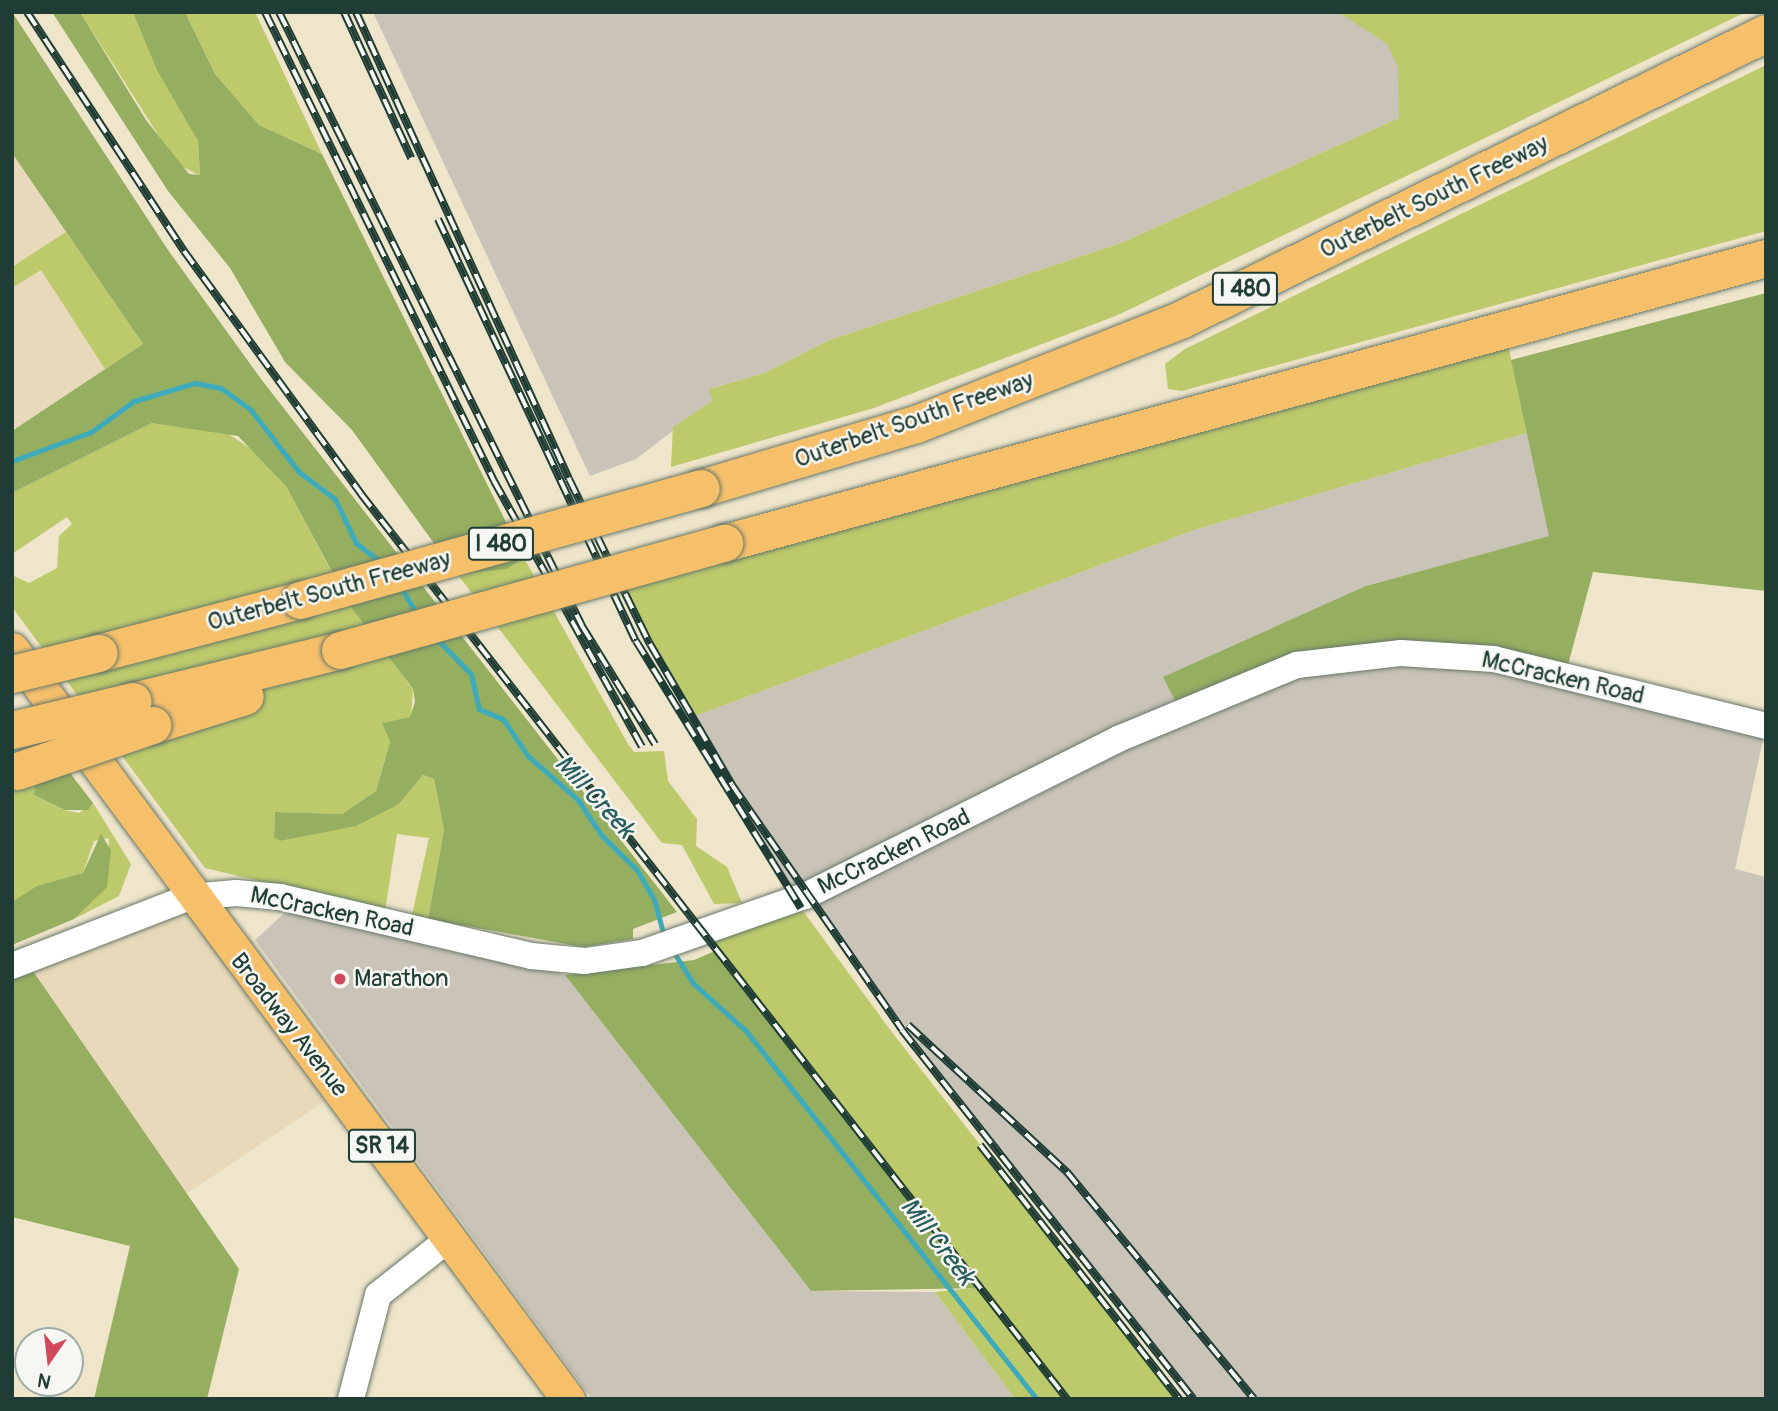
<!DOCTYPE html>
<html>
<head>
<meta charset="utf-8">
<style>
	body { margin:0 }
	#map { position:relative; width:1778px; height:1411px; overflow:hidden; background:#efe5cb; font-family:Pangolin,sans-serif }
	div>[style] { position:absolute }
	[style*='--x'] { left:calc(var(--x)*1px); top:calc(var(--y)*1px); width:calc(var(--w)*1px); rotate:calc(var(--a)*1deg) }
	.built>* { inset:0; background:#e8d9ba }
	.industrial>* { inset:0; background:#c9c3b8 }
	.green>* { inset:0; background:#bcca6c }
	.forest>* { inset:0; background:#95ae60 }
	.stream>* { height:5px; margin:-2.5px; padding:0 2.5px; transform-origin:2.5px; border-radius:2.5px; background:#3eabbc }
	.roads { filter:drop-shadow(0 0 2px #687869) drop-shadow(0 0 2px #687869) }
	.minor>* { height:26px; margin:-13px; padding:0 13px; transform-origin:13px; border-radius:13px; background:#fff }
	.major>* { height:33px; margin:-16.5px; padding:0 16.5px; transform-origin:16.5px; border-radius:16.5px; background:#f6c06b }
	.highway>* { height:37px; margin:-18.5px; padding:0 18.5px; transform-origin:18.5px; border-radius:18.5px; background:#f6c06b }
	.rail>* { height:8px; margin-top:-4px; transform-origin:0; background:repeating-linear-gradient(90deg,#f6f6f2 0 16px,#1f3d34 0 32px); box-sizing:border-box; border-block:2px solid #1f3d34 }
	.bridges { filter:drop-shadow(0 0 2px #687869) drop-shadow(0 0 2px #687869) }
	.highway-bridge>* { height:37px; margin:-18.5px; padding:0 18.5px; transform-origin:18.5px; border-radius:18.5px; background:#f6c06b }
	.dots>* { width:19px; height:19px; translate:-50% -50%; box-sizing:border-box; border:4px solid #f6f6f2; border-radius:50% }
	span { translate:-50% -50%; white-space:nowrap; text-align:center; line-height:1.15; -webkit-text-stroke:5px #f6f6f2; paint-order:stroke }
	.shield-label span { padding:2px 5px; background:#f6f6f2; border:2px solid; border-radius:5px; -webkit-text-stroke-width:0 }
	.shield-label { font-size:23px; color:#1f3d34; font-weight:700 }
	.street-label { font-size:24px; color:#1f3d34 }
	.poi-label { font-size:24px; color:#1f3d34 }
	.left { translate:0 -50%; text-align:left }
	.water-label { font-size:26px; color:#285e5d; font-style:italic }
	.frame { position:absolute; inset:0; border:14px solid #1f3d34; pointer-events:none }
	.north { position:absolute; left:14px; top:1327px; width:70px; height:70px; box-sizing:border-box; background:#f6f6f2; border:2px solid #a0aca6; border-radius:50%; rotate:194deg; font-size:19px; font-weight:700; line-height:28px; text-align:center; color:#1f3d34 }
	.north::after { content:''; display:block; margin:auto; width:24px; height:32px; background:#d1495b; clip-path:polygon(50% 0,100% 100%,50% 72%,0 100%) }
</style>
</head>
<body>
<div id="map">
	<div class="built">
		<div style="clip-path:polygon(12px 153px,143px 344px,12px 431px)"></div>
		<div style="clip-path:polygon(190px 897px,340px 1091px,186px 1194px,26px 961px)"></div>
	</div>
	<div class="industrial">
		<div style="clip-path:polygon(373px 12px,1612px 12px,1399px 118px,1121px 243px,827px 341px,765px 373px,709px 389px,712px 401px,636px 459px,590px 476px)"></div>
		<div style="clip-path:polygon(1527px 433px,1550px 536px,1366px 586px,1197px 703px,1401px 653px,1766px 726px,1735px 869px,1766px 877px,1766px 1399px,1192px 1399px,805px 896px,795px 900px,692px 717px,1197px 529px)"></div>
		<div style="clip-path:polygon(289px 909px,565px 975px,811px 1291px,935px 1292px,1015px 1399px,592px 1399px,255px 940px)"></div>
	</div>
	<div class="green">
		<div style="clip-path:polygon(80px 12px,133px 12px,198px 141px,200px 176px,176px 163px)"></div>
		<div style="clip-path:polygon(185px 12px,255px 12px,322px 154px,259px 125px,215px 74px)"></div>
		<div style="clip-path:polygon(1338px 12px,1746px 12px,1118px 315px,874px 408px,671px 467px,673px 427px,712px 401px,709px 389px,765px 373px,827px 341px,1121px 243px,1399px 118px,1398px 67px,1387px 44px)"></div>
		<div style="clip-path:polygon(1766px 65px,1766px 231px,1182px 391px,1168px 389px,1165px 364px,1185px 349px)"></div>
		<div style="clip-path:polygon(66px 232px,143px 344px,105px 369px,41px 270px,12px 288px,12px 267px)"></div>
		<div style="clip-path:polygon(1505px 330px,1527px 433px,1197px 529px,692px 717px,614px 571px)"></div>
		<div style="clip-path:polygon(152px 423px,221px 429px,256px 452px,286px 486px,336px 581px,413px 690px,411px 717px,383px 723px,390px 742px,376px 791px,342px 814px,275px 812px,274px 836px,280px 841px,329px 831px,400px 803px,423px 775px,434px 779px,444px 830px,428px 919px,412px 915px,429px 838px,397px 834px,385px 911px,205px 868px,12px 607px,12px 575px,29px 583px,57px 568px,59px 536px,72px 524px,67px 517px,12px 554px,12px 493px)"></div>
		<div style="clip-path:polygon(524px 558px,628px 744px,634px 752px,664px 751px,668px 781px,697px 819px,696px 846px,727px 867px,742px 903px,714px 904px,682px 845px,662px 843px,452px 567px,507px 569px)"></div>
		<div style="clip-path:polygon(35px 781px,34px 795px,65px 810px,79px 813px,93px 803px,131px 864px,119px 896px,74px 919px,108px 877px,109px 838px,94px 841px,83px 873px,12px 902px,12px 789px)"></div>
		<div style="clip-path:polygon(795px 900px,891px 1031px,1179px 1399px,1015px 1399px,935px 1292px,981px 1287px,709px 935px)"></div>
	</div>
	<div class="forest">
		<div style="clip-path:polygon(12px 12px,168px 250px,261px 379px,677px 912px,633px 929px,633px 939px,583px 947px,428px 919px,444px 830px,434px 779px,423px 775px,399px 804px,356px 826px,280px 841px,274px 837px,275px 812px,342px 814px,376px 791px,390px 742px,382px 723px,410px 717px,415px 702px,413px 689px,349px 604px,286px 486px,238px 436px,152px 423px,12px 493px,12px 431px,143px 344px,12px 153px)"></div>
		<div style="clip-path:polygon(52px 12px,80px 12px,146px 120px,189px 174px,200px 175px,198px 141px,157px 70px,133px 12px,185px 12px,215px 74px,259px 125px,322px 154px,524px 558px,507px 569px,468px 573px,436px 546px,352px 430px,285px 362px,230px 268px,168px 191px)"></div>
		<div style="clip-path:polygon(1766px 293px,1766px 591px,1593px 572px,1565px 676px,1494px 659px,1297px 665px,1180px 710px,1163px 677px,1366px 586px,1549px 536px,1511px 360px)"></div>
		<div style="clip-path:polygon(67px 769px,93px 803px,88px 810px,65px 810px,34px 795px,35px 781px)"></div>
		<div style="clip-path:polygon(101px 834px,111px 850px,107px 887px,74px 919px,12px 945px,12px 902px,37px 886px,83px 873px)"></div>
		<div style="clip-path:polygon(720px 949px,981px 1288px,811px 1291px,565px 975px,694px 960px)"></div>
		<div style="clip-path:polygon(26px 961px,239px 1269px,207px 1399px,94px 1399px,130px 1246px,12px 1217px,12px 966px)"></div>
	</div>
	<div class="stream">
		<div style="--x:12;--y:461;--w:84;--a:-20.2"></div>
		<div style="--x:91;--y:432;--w:53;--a:-35.8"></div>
		<div style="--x:134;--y:401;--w:64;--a:-16.4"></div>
		<div style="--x:195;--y:383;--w:26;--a:11"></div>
		<div style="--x:221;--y:388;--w:36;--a:36"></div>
		<div style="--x:250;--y:409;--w:80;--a:52.1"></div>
		<div style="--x:299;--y:472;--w:45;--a:36.9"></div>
		<div style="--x:335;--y:499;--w:49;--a:64.5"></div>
		<div style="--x:356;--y:543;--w:31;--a:38"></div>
		<div style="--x:400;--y:586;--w:35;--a:59"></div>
		<div style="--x:435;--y:637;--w:52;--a:45.8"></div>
		<div style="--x:471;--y:674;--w:36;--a:77"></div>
		<div style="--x:479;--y:709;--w:26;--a:23"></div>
		<div style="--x:503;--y:719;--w:45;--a:56"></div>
		<div style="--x:528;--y:756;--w:67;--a:41.3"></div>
		<div style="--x:578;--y:800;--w:43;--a:56.3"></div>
		<div style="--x:602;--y:836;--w:49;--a:44.2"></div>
		<div style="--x:637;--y:870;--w:34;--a:60"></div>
		<div style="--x:654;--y:899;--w:39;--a:75"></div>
		<div style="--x:673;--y:951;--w:39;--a:58"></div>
		<div style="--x:694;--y:984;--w:70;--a:42.1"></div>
		<div style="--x:746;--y:1031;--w:469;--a:51.7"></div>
	</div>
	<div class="roads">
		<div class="minor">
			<div style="--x:12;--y:966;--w:191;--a:-21.2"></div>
			<div style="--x:190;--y:897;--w:46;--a:-5"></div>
			<div style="--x:236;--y:893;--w:44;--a:5.2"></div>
			<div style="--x:280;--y:897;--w:258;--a:13.2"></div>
			<div style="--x:531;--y:956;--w:54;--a:5.3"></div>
			<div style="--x:585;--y:961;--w:58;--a:-8"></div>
			<div style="--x:642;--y:953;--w:173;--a:-19.3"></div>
			<div style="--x:805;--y:896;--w:350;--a:-26.6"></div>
			<div style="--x:1118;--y:739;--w:194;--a:-22.5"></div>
			<div style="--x:1297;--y:665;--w:105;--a:-6.6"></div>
			<div style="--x:1401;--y:653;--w:93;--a:3.7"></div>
			<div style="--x:1494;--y:659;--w:280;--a:13.8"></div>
			<div style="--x:351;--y:1399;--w:107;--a:-75.4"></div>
			<div style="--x:378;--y:1295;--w:92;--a:-38.4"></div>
		</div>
		<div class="major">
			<div style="--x:12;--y:649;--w:934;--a:53.45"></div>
		</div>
		<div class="highway">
			<div style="--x:701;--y:488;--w:224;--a:-16.6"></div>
			<div style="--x:916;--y:424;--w:286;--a:-21.5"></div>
			<div style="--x:1182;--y:319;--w:650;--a:-26.09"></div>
			<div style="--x:724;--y:543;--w:1080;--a:-15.3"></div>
			<div style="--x:98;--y:653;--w:209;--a:-14.7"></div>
			<div style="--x:133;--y:701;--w:213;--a:-13.8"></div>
			<div style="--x:152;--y:725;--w:97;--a:-17.3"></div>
		</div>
	</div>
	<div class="rail">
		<div style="--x:27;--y:12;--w:286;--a:56.7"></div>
		<div style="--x:184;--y:251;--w:301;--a:53.9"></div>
		<div style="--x:361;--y:494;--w:1148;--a:52.04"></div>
		<div style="--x:265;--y:12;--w:522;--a:63.97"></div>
		<div style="--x:494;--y:481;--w:304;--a:60.9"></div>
		<div style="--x:279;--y:12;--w:685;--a:63.73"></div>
		<div style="--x:582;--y:626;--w:139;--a:58.3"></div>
		<div style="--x:344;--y:12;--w:161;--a:65.3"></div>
		<div style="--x:356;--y:12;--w:513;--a:65.48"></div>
		<div style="--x:569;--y:479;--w:184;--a:63.9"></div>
		<div style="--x:650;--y:644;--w:163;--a:59.8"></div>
		<div style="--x:732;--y:785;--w:298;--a:55.2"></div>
		<div style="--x:902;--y:1030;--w:470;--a:51.7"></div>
		<div style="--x:438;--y:219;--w:466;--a:64.9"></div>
		<div style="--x:636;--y:641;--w:314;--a:58.3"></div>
		<div style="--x:908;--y:1025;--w:217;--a:42.8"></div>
		<div style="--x:1067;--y:1172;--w:294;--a:50.5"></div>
		<div style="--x:980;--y:1145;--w:323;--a:51.9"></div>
	</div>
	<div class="bridges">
		<div class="highway-bridge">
			<div style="--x:300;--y:600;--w:416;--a:-15.6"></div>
			<div style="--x:340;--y:650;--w:399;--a:-15.6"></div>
			<div style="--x:12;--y:674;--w:89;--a:-13.7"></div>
			<div style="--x:12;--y:730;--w:124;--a:-13.5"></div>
			<div style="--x:17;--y:771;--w:143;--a:-18.8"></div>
		</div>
	</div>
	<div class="dots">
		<div style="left:340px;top:979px;background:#d1495b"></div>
	</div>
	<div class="shield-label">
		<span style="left:1245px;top:289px">I 480</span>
		<span style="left:501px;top:544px">I 480</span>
		<span style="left:382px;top:1146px">SR 14</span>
	</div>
	<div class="street-label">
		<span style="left:1434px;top:197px;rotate:-26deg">Outerbelt South Freeway</span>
		<span style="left:914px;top:420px;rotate:-19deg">Outerbelt South Freeway</span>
		<span style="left:329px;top:591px;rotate:-15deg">Outerbelt South Freeway</span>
		<span style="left:1563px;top:678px;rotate:13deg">McCracken Road</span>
		<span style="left:894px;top:852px;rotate:-26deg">McCracken Road</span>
		<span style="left:332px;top:912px;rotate:12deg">McCracken Road</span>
		<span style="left:289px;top:1025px;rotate:52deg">Broadway Avenue</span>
	</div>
	<div class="poi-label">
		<span class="left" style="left:354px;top:979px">Marathon</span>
	</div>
	<div class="water-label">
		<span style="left:594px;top:797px;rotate:47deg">Mill Creek</span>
		<span style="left:937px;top:1242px;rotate:52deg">Mill Creek</span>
	</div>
	<div class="frame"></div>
	<div class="north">N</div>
</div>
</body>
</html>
